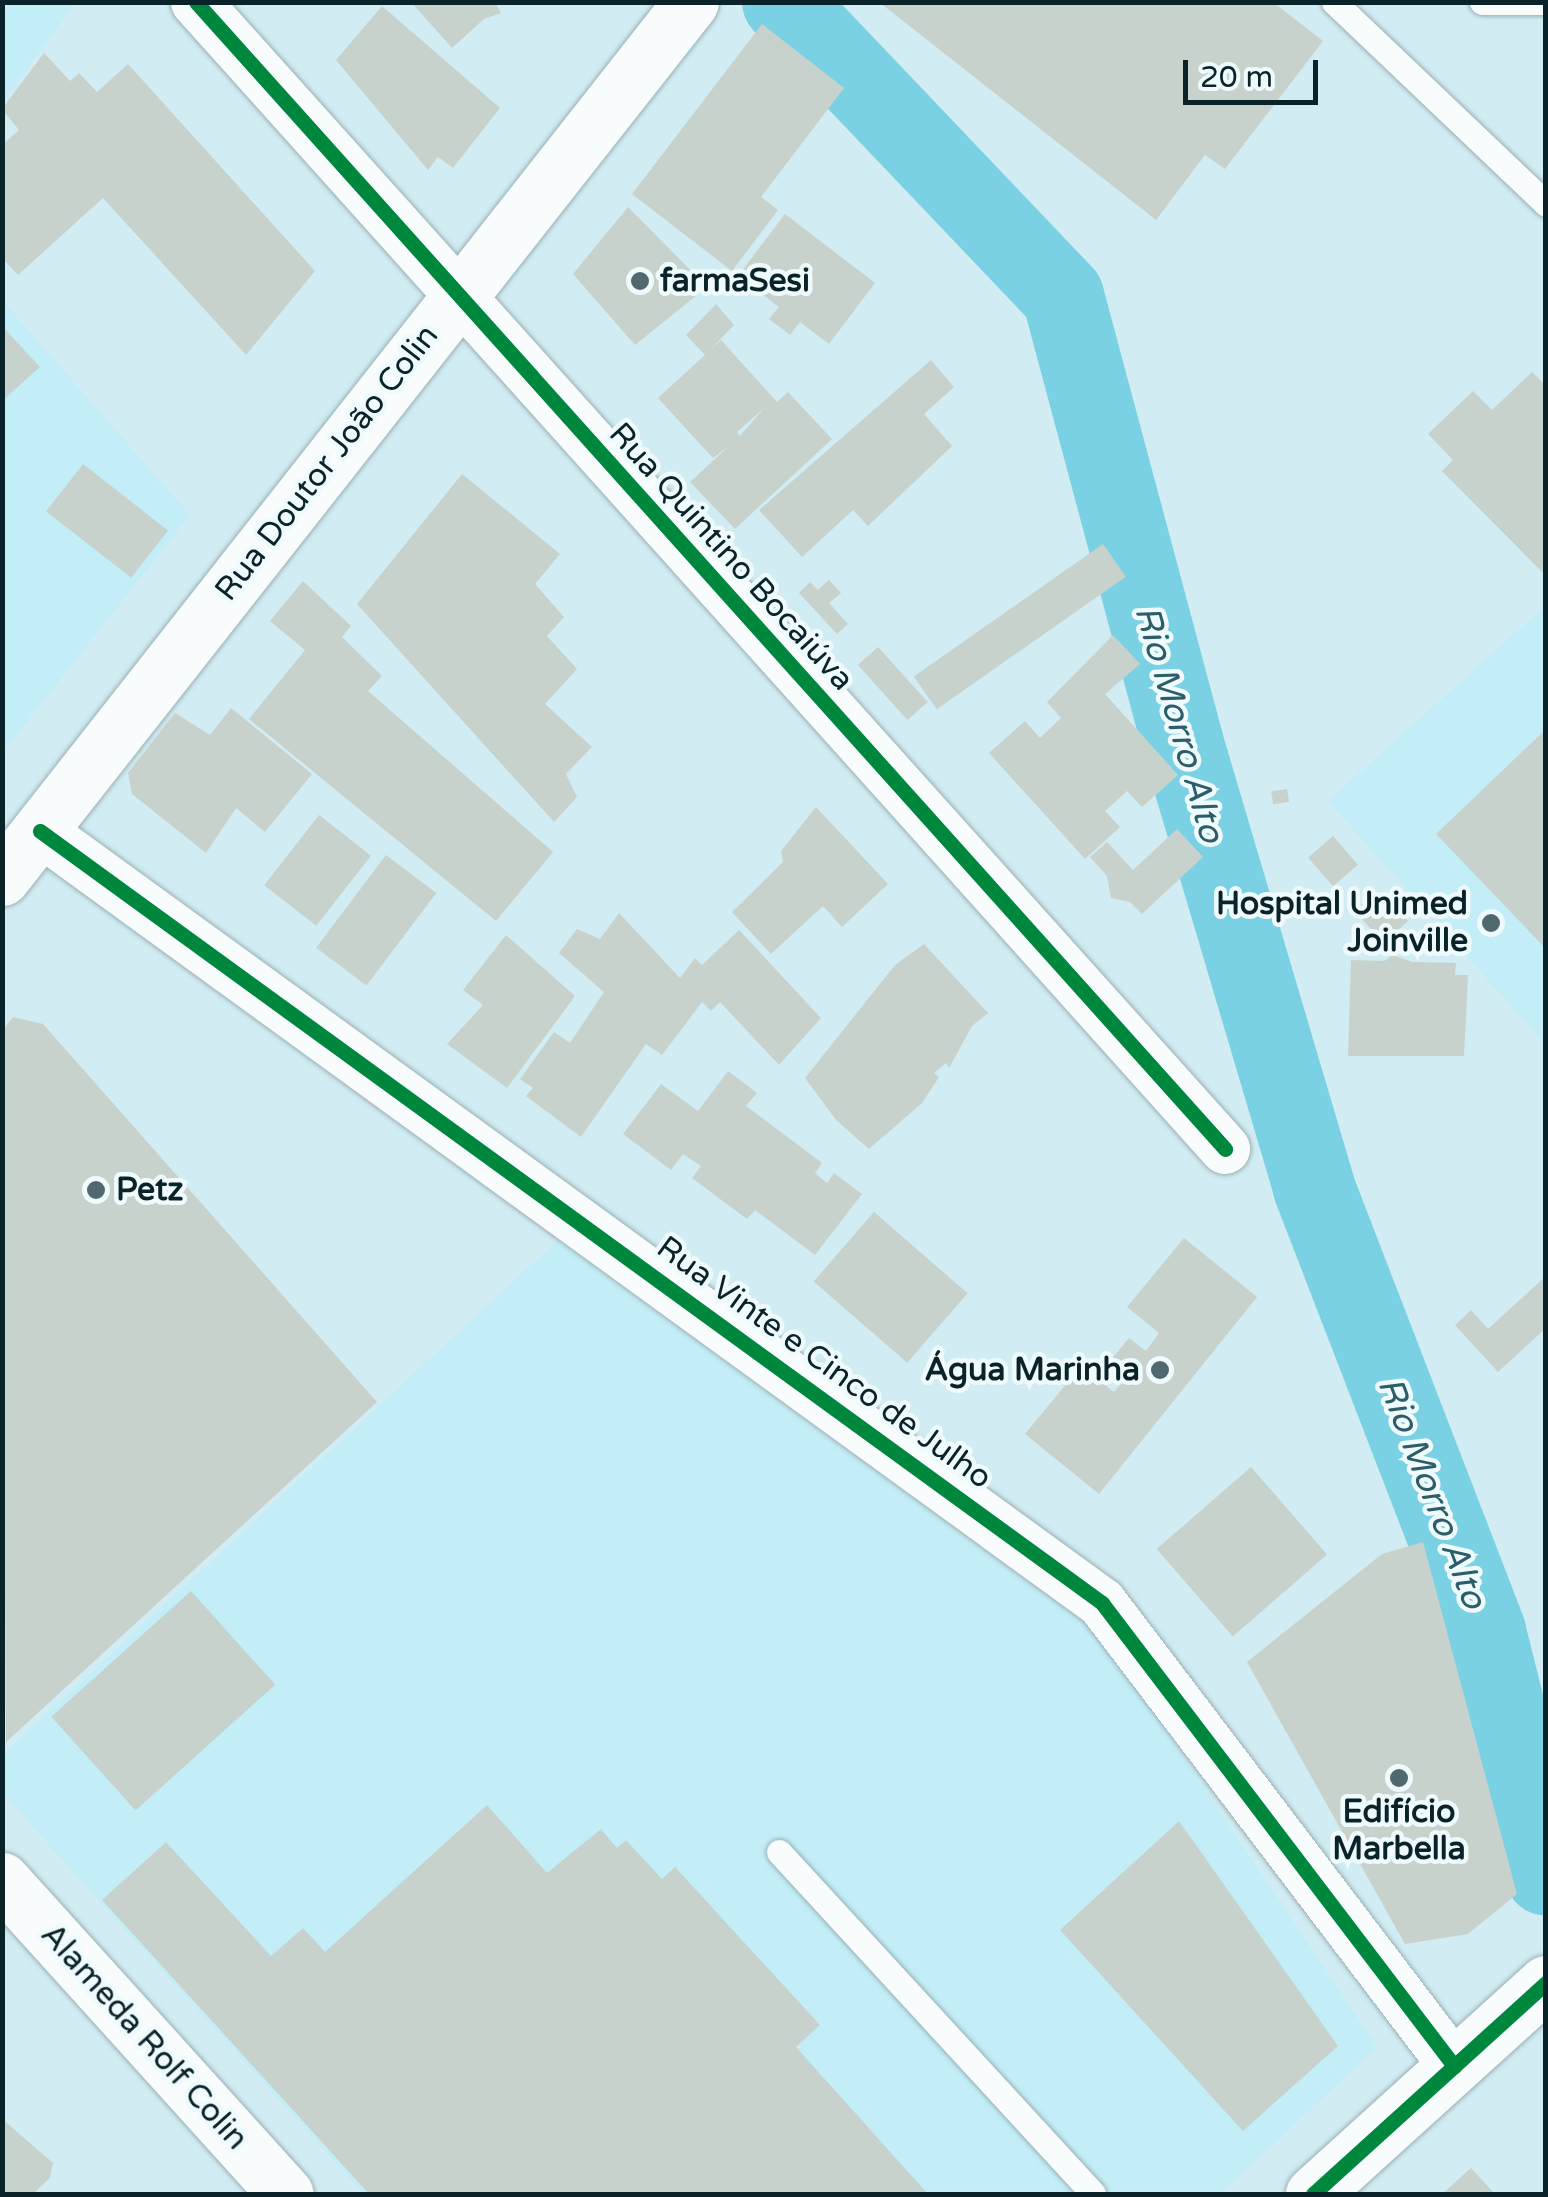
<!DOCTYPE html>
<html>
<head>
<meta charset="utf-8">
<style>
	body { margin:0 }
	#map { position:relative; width:1548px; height:2197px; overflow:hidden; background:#d1ecf2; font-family:"Varela Round",sans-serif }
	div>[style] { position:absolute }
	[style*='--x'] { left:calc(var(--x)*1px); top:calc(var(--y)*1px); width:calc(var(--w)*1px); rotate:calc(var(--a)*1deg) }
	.built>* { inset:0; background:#c3eef7 }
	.river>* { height:82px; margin:-41px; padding:0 41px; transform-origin:41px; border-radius:41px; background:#7ad1e3 }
	.building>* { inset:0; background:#c8d2cc; transform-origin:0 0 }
	.roads { filter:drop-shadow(0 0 2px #99b0b6) drop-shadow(0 0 2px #99b0b6) }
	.lane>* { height:25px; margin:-12.5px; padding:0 12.5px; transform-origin:12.5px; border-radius:12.5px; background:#f8fcfd }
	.street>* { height:50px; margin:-25px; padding:0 25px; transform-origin:25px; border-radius:25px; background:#f8fcfd }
	.secondary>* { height:55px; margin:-27.5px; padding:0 27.5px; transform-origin:27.5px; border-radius:27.5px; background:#f8fcfd }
	.primary>* { height:55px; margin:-27.5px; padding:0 27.5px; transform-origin:27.5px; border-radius:27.5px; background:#f8fcfd }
	.cycleway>* { height:15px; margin:-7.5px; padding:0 7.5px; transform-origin:7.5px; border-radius:7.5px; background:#00873e }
	.dots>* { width:28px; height:28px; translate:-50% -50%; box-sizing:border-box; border:5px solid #effafd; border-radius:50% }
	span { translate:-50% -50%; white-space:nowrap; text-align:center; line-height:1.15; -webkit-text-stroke:9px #effafd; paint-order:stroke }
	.poi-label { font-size:32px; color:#0a2328; font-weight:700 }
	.left { translate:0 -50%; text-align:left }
	.right { translate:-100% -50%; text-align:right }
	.street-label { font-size:32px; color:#0a2328 }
	.water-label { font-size:35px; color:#2d5d68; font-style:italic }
	.frame { position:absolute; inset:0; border:5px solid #0a2328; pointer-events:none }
	.scale { position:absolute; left:1183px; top:60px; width:135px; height:45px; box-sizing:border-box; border:5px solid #0a2328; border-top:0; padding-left:12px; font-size:30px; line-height:35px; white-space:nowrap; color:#0a2328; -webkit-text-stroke:8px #effafd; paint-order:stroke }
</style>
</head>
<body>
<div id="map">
	<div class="built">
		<div style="clip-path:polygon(3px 2px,75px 3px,3px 102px,2px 3px)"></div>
		<div style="clip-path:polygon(2px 300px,190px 515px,3px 752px,2px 752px)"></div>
		<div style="clip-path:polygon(1545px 606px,1545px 1044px,1328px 801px)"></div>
		<div style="clip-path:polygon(557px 1241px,1103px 1637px,1377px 2047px,1220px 2194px,364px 2194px,3px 1794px,2px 1755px)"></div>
	</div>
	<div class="river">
		<div style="--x:783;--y:2;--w:406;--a:46.4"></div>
		<div style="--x:1063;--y:296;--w:461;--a:75"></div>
		<div style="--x:1182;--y:741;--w:466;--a:73.5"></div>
		<div style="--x:1314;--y:1188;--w:476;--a:68.9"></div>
		<div style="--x:1485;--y:1632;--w:250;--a:75.9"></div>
	</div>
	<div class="building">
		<div style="clip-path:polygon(411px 2px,495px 2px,501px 13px,484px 19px,452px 48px)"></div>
		<div style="clip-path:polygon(879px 2px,1273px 2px,1323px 41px,1225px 169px,1205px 155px,1156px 220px)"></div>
		<div style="clip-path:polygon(382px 6px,500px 108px,453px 168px,438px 157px,428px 170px,336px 60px)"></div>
		<div style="clip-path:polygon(762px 24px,844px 88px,761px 197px,778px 210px,732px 271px,632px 194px)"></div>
		<div style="clip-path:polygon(44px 53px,70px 81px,79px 73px,97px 92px,128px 64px,315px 271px,246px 355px,103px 198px,18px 275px,2px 258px,2px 145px,19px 130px,2px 109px)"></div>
		<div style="clip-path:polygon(628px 207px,707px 287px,635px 345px,573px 274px)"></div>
		<div style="clip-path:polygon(785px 214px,875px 283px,829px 344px,800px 322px,790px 335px,769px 319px,779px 307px,738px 276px)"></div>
		<div style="clip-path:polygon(evenodd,716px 304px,734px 325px,711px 349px,721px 340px,777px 402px,788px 392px,832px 439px,735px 529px,690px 482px,729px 446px,713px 458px,658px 398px,705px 355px,686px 335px,716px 304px,764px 408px,740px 436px,737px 432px,764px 408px)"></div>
		<div style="clip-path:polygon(2px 326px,40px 367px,2px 401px)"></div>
		<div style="clip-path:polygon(931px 360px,954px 387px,924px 414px,952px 446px,868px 526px,853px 510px,802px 557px,759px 510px)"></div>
		<div style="clip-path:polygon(1532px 372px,1546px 386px,1546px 576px,1442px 471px,1453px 460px,1428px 434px,1473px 391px,1492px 410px)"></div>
		<div style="left:83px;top:464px;width:108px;height:60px;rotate:38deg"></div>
		<div style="clip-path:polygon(462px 474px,560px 554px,535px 584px,564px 617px,547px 636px,577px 669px,545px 704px,592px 747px,566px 774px,577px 797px,554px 822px,357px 604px)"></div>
		<div style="left:1103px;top:544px;width:40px;height:231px;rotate:55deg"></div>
		<div style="clip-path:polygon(829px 580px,841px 593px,829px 603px,848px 624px,837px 634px,799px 593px,810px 582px,818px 590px)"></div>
		<div style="clip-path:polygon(303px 581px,351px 626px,342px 637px,382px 676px,368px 691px,553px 852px,496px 921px,249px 719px,305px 650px,270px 621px)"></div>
		<div style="clip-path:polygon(1113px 635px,1140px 664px,1105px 694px,1178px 775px,1142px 807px,1127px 791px,1105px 811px,1120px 827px,1085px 859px,989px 753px,1025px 721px,1040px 738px,1061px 718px,1047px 702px)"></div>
		<div style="left:878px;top:647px;width:74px;height:27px;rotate:48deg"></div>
		<div style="clip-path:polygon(231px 708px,312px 774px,265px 832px,236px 808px,206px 853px,132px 794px,128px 773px,175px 713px,210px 735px)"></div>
		<div style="clip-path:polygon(1546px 729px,1546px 949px,1436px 834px)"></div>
		<div style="left:1287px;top:789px;width:13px;height:16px;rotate:81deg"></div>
		<div style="clip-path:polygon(816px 807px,888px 884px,842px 927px,823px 906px,771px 954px,732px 912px,783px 862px,781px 851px)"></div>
		<div style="left:319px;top:815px;width:66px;height:89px;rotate:38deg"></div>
		<div style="clip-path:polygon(1177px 829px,1203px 857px,1142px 914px,1130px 902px,1111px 898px,1107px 876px,1090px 857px,1107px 842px,1133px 870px)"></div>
		<div style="left:1333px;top:836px;width:38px;height:33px;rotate:49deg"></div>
		<div style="left:386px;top:855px;width:63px;height:116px;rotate:37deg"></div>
		<div style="left:1382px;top:892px;width:39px;height:33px;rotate:48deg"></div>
		<div style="clip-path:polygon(619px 913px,680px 978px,695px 958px,702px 965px,739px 930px,821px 1018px,779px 1065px,720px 1002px,711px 1011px,702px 1002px,662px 1055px,646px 1044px,581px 1137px,526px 1096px,533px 1088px,520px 1079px,554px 1032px,570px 1043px,604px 992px,559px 953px,577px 929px,600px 939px)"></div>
		<div style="clip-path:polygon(506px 935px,575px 996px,507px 1088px,447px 1044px,483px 1005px,463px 990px)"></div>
		<div style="clip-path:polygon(924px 944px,988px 1013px,972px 1026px,949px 1068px,946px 1063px,934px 1073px,939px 1077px,922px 1103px,869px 1149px,836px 1120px,805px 1078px,895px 965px)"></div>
		<div style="clip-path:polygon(1393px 955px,1412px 962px,1456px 963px,1455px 975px,1468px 975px,1464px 1056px,1348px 1056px,1351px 960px,1384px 961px)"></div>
		<div style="clip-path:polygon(13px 1017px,43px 1024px,377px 1402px,6px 1742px,2px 1031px)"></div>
		<div style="clip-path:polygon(728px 1071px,757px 1093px,746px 1106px,822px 1163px,815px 1173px,827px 1183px,834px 1173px,862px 1194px,815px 1255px,755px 1210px,747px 1219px,692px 1178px,701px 1166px,683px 1154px,671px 1170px,623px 1134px,661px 1084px,698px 1111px)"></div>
		<div style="left:874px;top:1212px;width:124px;height:92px;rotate:41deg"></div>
		<div style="clip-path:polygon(1184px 1238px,1257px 1297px,1099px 1494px,1025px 1434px,1081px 1366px,1114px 1392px,1128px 1375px,1110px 1361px,1129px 1338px,1146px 1351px,1159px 1333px,1127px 1307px)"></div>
		<div style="clip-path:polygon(1546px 1276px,1546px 1328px,1498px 1372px,1455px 1325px,1471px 1310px,1488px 1329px)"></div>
		<div style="left:1251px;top:1467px;width:116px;height:125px;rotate:49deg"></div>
		<div style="clip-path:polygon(1423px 1542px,1517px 1894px,1468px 1934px,1405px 1944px,1247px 1662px,1382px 1554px)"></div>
		<div style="left:191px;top:1591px;width:126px;height:188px;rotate:48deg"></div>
		<div style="clip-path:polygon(487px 1805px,547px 1873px,601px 1829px,617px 1848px,626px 1840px,662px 1879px,675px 1867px,820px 2025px,796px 2047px,928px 2194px,369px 2194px,102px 1900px,166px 1842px,271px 1956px,303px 1928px,325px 1952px)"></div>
		<div style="clip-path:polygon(1179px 1821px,1338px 2046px,1243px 2131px,1060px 1930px)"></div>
		<div style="clip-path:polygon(2px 2119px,53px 2163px,50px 2178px,33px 2194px,2px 2194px)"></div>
		<div style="clip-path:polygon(1471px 2168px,1495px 2194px,1442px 2194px)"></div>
	</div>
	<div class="roads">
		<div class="lane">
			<div style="--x:1334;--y:2;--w:293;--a:43.6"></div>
			<div style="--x:1482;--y:2;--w:63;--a:0"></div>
			<div style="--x:779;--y:1852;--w:464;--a:47.4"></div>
		</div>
		<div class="street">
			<div style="--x:196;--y:2;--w:1541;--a:48.1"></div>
			<div style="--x:40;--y:831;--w:1313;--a:36.01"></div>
			<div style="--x:1102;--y:1603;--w:582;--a:52.76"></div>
		</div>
		<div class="secondary">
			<div style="--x:2;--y:1880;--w:423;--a:47.9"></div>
			<div style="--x:1313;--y:2194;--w:314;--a:-42.2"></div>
		</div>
		<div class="primary">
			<div style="--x:2;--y:878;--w:1114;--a:-51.81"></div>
		</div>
	</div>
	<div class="cycleway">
		<div style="--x:196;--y:2;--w:1541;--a:48.1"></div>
		<div style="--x:40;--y:831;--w:1313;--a:36.01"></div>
		<div style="--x:1102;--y:1603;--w:582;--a:52.76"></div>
		<div style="--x:1313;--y:2194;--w:314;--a:-42.2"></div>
	</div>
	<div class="dots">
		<div style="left:640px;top:281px;background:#50696f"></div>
		<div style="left:1491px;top:923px;background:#50696f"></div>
		<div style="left:96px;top:1190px;background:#50696f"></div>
		<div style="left:1160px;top:1370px;background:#50696f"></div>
		<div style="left:1399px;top:1778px;background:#50696f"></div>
	</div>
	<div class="poi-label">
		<span class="left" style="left:660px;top:281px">farmaSesi</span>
		<span class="right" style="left:1468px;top:923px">Hospital Unimed<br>Joinville</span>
		<span class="left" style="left:116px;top:1190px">Petz</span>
		<span class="right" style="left:1140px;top:1370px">Água Marinha</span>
		<span style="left:1399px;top:1831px">Edifício<br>Marbella</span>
	</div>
	<div class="street-label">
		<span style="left:327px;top:463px;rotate:-52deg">Rua Doutor João Colin</span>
		<span style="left:731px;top:557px;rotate:48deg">Rua Quintino Bocaiúva</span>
		<span style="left:824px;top:1363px;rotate:36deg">Rua Vinte e Cinco de Julho</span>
		<span style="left:144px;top:2037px;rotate:48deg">Alameda Rolf Colin</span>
	</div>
	<div class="water-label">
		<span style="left:1179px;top:724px;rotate:74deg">Rio Morro Alto</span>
		<span style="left:1432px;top:1493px;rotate:69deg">Rio Morro Alto</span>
	</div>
	<div class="frame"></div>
	<div class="scale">20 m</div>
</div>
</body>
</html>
